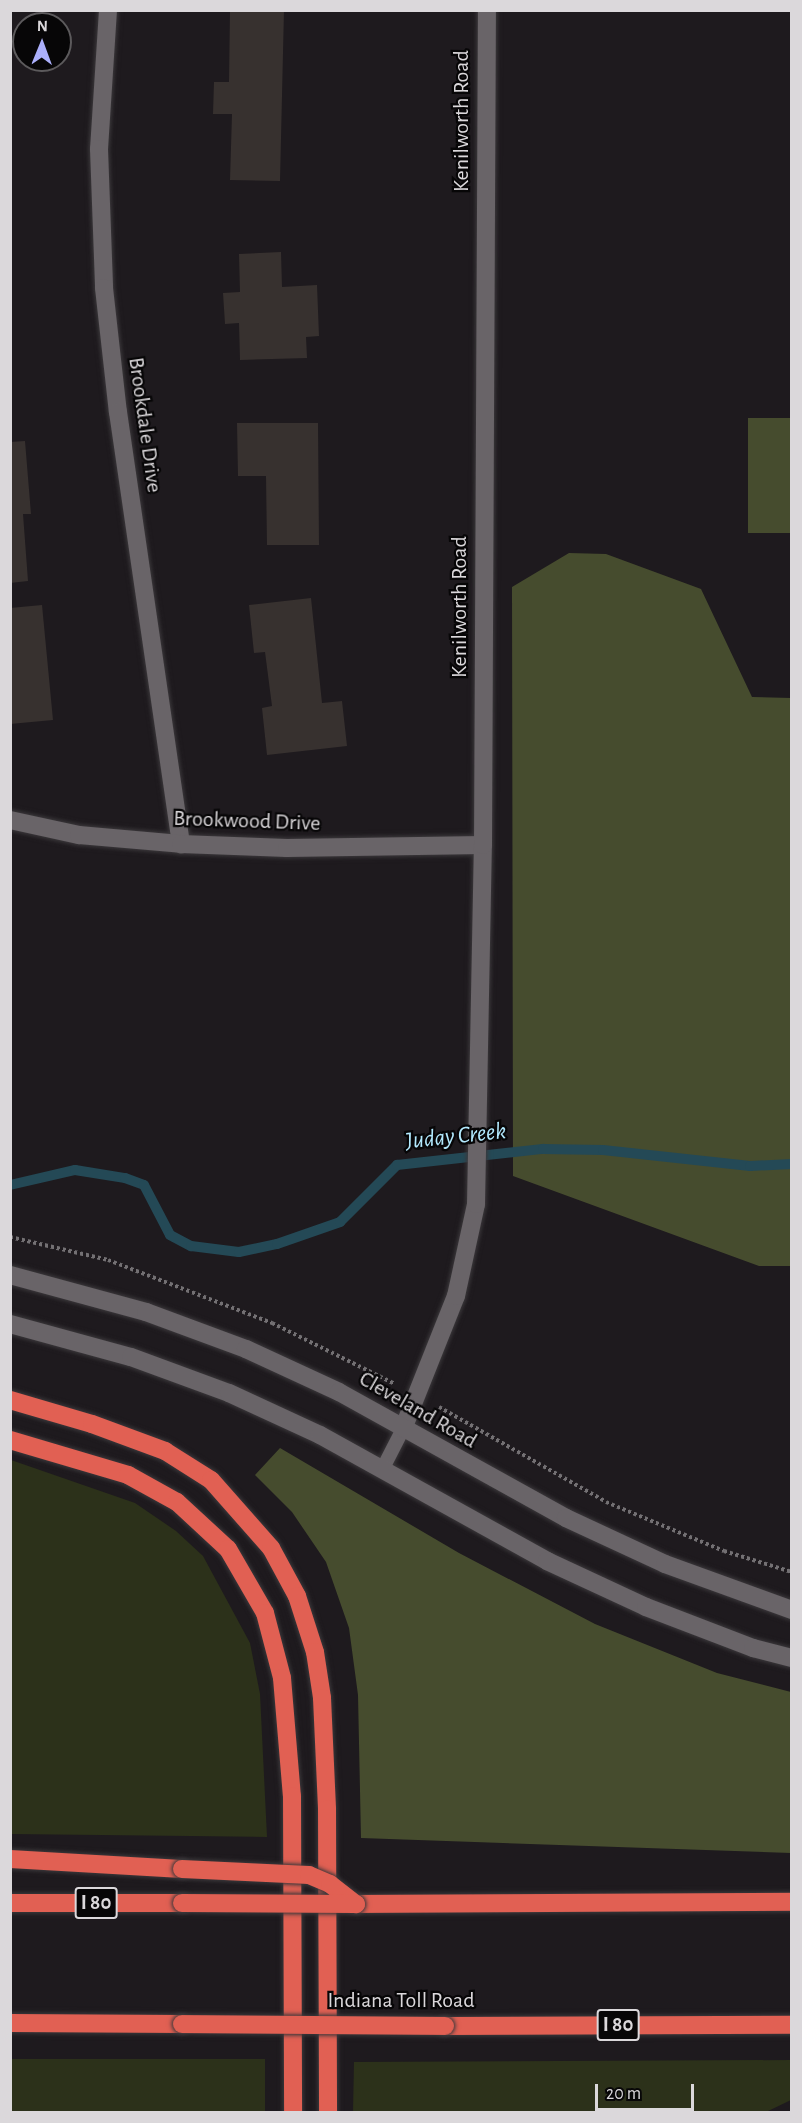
<!DOCTYPE html>
<html>
<head>
<meta charset="utf-8">
<style>
	body { margin:0 }
	#map { position:relative; width:802px; height:2123px; overflow:hidden; background:#1e1a1e; font-family:"Alegreya Sans",sans-serif }
	div>[style] { position:absolute }
	[style*='--x'] { left:calc(var(--x)*1px); top:calc(var(--y)*1px); width:calc(var(--w)*1px); rotate:calc(var(--a)*1deg) }
	.green>* { inset:0; background:#2c311a; transform-origin:0 0 }
	.forest>* { inset:0; background:#464c2e; transform-origin:0 0 }
	.stream>* { height:10px; margin:-5px; padding:0 5px; transform-origin:5px; border-radius:5px; background:#244956 }
	.building>* { inset:0; background:#37312f }
	.path>* { height:4px; margin-top:-2px; transform-origin:0; background:repeating-linear-gradient(90deg,#737073 0 3px,transparent 0 6px) }
	.roads { filter:drop-shadow(0 0 2px #3b383b) drop-shadow(0 0 2px #3b383b) }
	.service>* { height:14px; margin:-7px; padding:0 7px; transform-origin:7px; border-radius:7px; background:#696468 }
	.minor>* { height:18px; margin:-9px; padding:0 9px; transform-origin:9px; border-radius:9px; background:#696468 }
	.tertiary>* { height:18px; margin:-9px; padding:0 9px; transform-origin:9px; border-radius:9px; background:#696468 }
	.secondary>* { height:18px; margin:-9px; padding:0 9px; transform-origin:9px; border-radius:9px; background:#696468 }
	.motorway>* { height:18px; margin:-9px; padding:0 9px; transform-origin:9px; border-radius:9px; background:#e16053 }
	.bridges { filter:drop-shadow(0 0 2px #3b383b) drop-shadow(0 0 2px #3b383b) }
	.motorway-bridge>* { height:18px; margin:-9px; padding:0 9px; transform-origin:9px; border-radius:9px; background:#e16053 }
	span { translate:-50% -50%; white-space:nowrap; text-align:center; line-height:1.15; -webkit-text-stroke:4.5px #070607; paint-order:stroke }
	.shield-label span { padding:2px 4px; background:#070607; border:2px solid; border-radius:4px; -webkit-text-stroke-width:0 }
	.shield-label { font-size:21px; color:#dbd8db; font-weight:700 }
	.street-label { font-size:22px; color:#dbd8db }
	.water-label { font-size:24px; color:#b3eaff; font-style:italic }
	.frame { position:absolute; inset:0; border:12px solid #dbd8db; pointer-events:none }
	.north { position:absolute; left:12px; top:12px; width:60px; height:60px; box-sizing:border-box; background:#070607; border:2px solid #5c5a5c; border-radius:50%; rotate:1deg; font-size:16px; font-weight:700; line-height:24px; text-align:center; color:#dbd8db }
	.north::after { content:''; display:block; margin:auto; width:21px; height:27px; background:#abaffb; clip-path:polygon(50% 0,100% 100%,50% 72%,0 100%) }
	.scale { position:absolute; left:595px; top:2084px; width:99px; height:27px; box-sizing:border-box; border:3px solid #dbd8db; border-top:0; padding-left:8px; font-size:18px; line-height:21px; white-space:nowrap; color:#dbd8db; -webkit-text-stroke:4px #070607; paint-order:stroke }
</style>
</head>
<body>
<div id="map">
	<div class="green">
		<div style="clip-path:polygon(11px 1460px,135px 1503px,176px 1531px,203px 1556px,250px 1643px,260px 1694px,267px 1837px,11px 1834px)"></div>
		<div style="left:11px;top:2059px;width:254px;height:53px"></div>
		<div style="clip-path:polygon(791px 2060px,791px 2100px,766px 2112px,353px 2112px,354px 2062px)"></div>
	</div>
	<div class="forest">
		<div style="left:748px;top:418px;width:43px;height:115px"></div>
		<div style="clip-path:polygon(569px 553px,606px 554px,701px 589px,752px 697px,791px 698px,791px 1266px,759px 1266px,513px 1176px,512px 587px)"></div>
		<div style="clip-path:polygon(280px 1448px,459px 1553px,595px 1624px,717px 1673px,791px 1692px,791px 1853px,361px 1838px,358px 1695px,349px 1628px,326px 1562px,292px 1512px,255px 1475px)"></div>
	</div>
	<div class="stream">
		<div style="--x:10;--y:1185;--w:67;--a:-13"></div>
		<div style="--x:75;--y:1170;--w:51;--a:9.1"></div>
		<div style="--x:125;--y:1178;--w:20;--a:20"></div>
		<div style="--x:144;--y:1185;--w:56;--a:62.5"></div>
		<div style="--x:170;--y:1235;--w:24;--a:28"></div>
		<div style="--x:191;--y:1246;--w:48;--a:7.1"></div>
		<div style="--x:239;--y:1252;--w:39;--a:-12"></div>
		<div style="--x:277;--y:1244;--w:67;--a:-19.2"></div>
		<div style="--x:340;--y:1222;--w:81;--a:-45"></div>
		<div style="--x:397;--y:1165;--w:147;--a:-6.3"></div>
		<div style="--x:543;--y:1149;--w:60;--a:1"></div>
		<div style="--x:603;--y:1150;--w:148;--a:6.2"></div>
		<div style="--x:750;--y:1166;--w:42;--a:-2.7"></div>
	</div>
	<div class="building">
		<div style="clip-path:polygon(230px 10px,284px 10px,280px 181px,230px 180px,232px 114px,213px 114px,214px 82px,229px 82px)"></div>
		<div style="clip-path:polygon(281px 252px,282px 287px,317px 285px,319px 336px,306px 337px,307px 358px,240px 360px,239px 323px,225px 324px,223px 293px,240px 292px,239px 254px)"></div>
		<div style="clip-path:polygon(237px 423px,318px 423px,319px 545px,267px 545px,266px 476px,238px 476px)"></div>
		<div style="clip-path:polygon(25px 441px,31px 514px,23px 514px,28px 581px,10px 583px,10px 442px)"></div>
		<div style="clip-path:polygon(311px 598px,322px 703px,342px 701px,347px 746px,267px 755px,262px 708px,272px 706px,265px 652px,254px 653px,249px 605px)"></div>
		<div style="clip-path:polygon(42px 605px,53px 720px,10px 724px,10px 608px)"></div>
	</div>
	<div class="path">
		<div style="--x:10;--y:1237;--w:101;--a:13.2"></div>
		<div style="--x:108;--y:1260;--w:176;--a:21"></div>
		<div style="--x:272;--y:1323;--w:137;--a:26.4"></div>
		<div style="--x:439;--y:1407;--w:192;--a:29.6"></div>
		<div style="--x:606;--y:1502;--w:128;--a:22.6"></div>
		<div style="--x:724;--y:1551;--w:71;--a:17.2"></div>
	</div>
	<div class="roads">
		<div class="service">
			<div style="--x:382;--y:1470;--w:46;--a:-62.9"></div>
		</div>
		<div class="minor">
			<div style="--x:108;--y:10;--w:139;--a:93.7"></div>
			<div style="--x:99;--y:149;--w:139;--a:87.9"></div>
			<div style="--x:104;--y:288;--w:125;--a:83.6"></div>
			<div style="--x:118;--y:412;--w:437;--a:81.7"></div>
			<div style="--x:10;--y:820;--w:71;--a:12.3"></div>
			<div style="--x:79;--y:835;--w:102;--a:5"></div>
			<div style="--x:181;--y:844;--w:106;--a:2.2"></div>
			<div style="--x:287;--y:848;--w:196;--a:-0.9"></div>
		</div>
		<div class="tertiary">
			<div style="--x:403;--y:1429;--w:143;--a:-68.3"></div>
			<div style="--x:456;--y:1296;--w:94;--a:-77.7"></div>
			<div style="--x:476;--y:1204;--w:359;--a:-88.9"></div>
			<div style="--x:483;--y:845;--w:835;--a:-89.73"></div>
		</div>
		<div class="secondary">
			<div style="--x:10;--y:1275;--w:141;--a:15.2"></div>
			<div style="--x:146;--y:1312;--w:107;--a:20.3"></div>
			<div style="--x:246;--y:1349;--w:102;--a:24.8"></div>
			<div style="--x:339;--y:1392;--w:260;--a:29"></div>
			<div style="--x:566;--y:1518;--w:109;--a:24.9"></div>
			<div style="--x:665;--y:1564;--w:135;--a:19.9"></div>
			<div style="--x:10;--y:1324;--w:125;--a:15.3"></div>
			<div style="--x:131;--y:1357;--w:104;--a:20.2"></div>
			<div style="--x:229;--y:1393;--w:100;--a:24.8"></div>
			<div style="--x:320;--y:1435;--w:260;--a:29"></div>
			<div style="--x:547;--y:1561;--w:109;--a:24.9"></div>
			<div style="--x:646;--y:1607;--w:115;--a:21"></div>
			<div style="--x:753;--y:1648;--w:40;--a:14.4"></div>
		</div>
		<div class="motorway">
			<div style="--x:10;--y:1400;--w:85;--a:16.3"></div>
			<div style="--x:92;--y:1424;--w:78;--a:20.3"></div>
			<div style="--x:165;--y:1451;--w:54;--a:32.2"></div>
			<div style="--x:211;--y:1480;--w:91;--a:48.6"></div>
			<div style="--x:271;--y:1548;--w:55;--a:61.6"></div>
			<div style="--x:297;--y:1596;--w:59;--a:72.2"></div>
			<div style="--x:315;--y:1652;--w:47;--a:81.3"></div>
			<div style="--x:322;--y:1698;--w:111;--a:87.4"></div>
			<div style="--x:327;--y:1809;--w:303;--a:89.8"></div>
			<div style="--x:10;--y:1440;--w:123;--a:16.5"></div>
			<div style="--x:128;--y:1475;--w:56;--a:28.9"></div>
			<div style="--x:177;--y:1502;--w:69;--a:42.7"></div>
			<div style="--x:228;--y:1549;--w:74;--a:60"></div>
			<div style="--x:265;--y:1613;--w:67;--a:75.3"></div>
			<div style="--x:282;--y:1678;--w:118;--a:85.2"></div>
			<div style="--x:292;--y:1796;--w:316;--a:89.8"></div>
			<div style="--x:10;--y:1859;--w:172;--a:3.3"></div>
			<div style="--x:10;--y:1903;--w:172;--a:0"></div>
			<div style="--x:356;--y:1904;--w:436;--a:-0.3"></div>
			<div style="--x:10;--y:2023;--w:172;--a:0.3"></div>
			<div style="--x:445;--y:2026;--w:347;--a:-0.2"></div>
		</div>
	</div>
	<div class="bridges">
		<div class="motorway-bridge">
			<div style="--x:182;--y:1869;--w:127;--a:2.7"></div>
			<div style="--x:309;--y:1875;--w:23;--a:23"></div>
			<div style="--x:330;--y:1884;--w:33;--a:38"></div>
			<div style="--x:182;--y:1903;--w:174;--a:0.3"></div>
			<div style="--x:182;--y:2024;--w:263;--a:0.4"></div>
		</div>
	</div>
	<div class="shield-label">
		<span style="left:96px;top:1903px">I 80</span>
		<span style="left:618px;top:2025px">I 80</span>
	</div>
	<div class="street-label">
		<span style="left:462px;top:121px;rotate:-90deg">Kenilworth Road</span>
		<span style="left:145px;top:425px;rotate:82deg">Brookdale Drive</span>
		<span style="left:460px;top:607px;rotate:-90deg">Kenilworth Road</span>
		<span style="left:247px;top:821px;rotate:2deg">Brookwood Drive</span>
		<span style="left:418px;top:1410px;rotate:30deg">Cleveland Road</span>
		<span style="left:401px;top:2001px">Indiana Toll Road</span>
	</div>
	<div class="water-label">
		<span style="left:456px;top:1137px;rotate:-6deg">Juday Creek</span>
	</div>
	<div class="frame"></div>
	<div class="north">N</div>
	<div class="scale">20 m</div>
</div>
</body>
</html>
